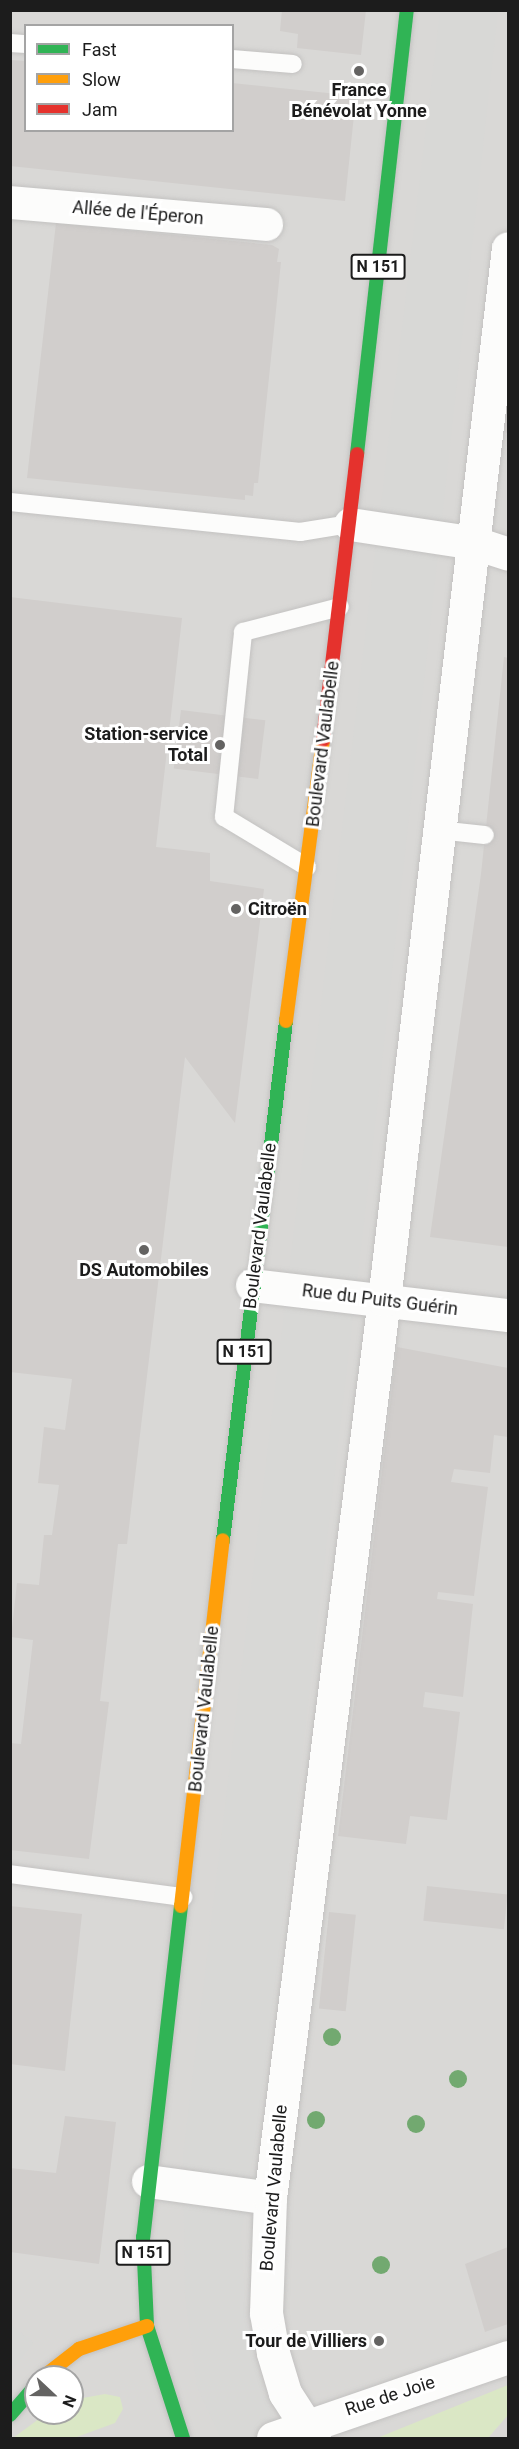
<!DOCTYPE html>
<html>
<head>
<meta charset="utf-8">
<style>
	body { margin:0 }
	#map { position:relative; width:519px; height:2449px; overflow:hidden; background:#eae8e5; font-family:Roboto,sans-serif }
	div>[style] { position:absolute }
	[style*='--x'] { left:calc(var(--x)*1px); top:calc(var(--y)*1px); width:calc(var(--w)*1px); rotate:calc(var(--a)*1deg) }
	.residential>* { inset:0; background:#d9d8d6 }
	.religious>* { inset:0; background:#d8d8d6 }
	.grass>* { inset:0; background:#dae7c5 }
	.building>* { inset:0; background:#d1cecc; transform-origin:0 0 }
	.roads { filter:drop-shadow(0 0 2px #c3c2c1) drop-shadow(0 0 2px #c3c2c1) }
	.lane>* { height:18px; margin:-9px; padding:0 9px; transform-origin:9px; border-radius:9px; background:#fcfcfb }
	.street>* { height:33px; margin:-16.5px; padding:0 16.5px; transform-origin:16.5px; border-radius:16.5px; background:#fcfcfb }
	.fast>* { height:14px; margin:-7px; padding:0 7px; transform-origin:7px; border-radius:7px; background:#30b455 }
	.slow>* { height:14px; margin:-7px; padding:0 7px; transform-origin:7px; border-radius:7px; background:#ff9f0a }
	.jam>* { height:14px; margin:-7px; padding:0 7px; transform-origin:7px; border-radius:7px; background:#e5322d }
	.trees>* { width:18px; height:18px; margin:-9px; border-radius:50%; background:#72a970 }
	.dots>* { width:16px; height:16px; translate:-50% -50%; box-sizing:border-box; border:3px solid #fff; border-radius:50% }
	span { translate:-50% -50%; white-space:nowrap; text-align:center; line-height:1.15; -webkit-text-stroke:6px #fff; paint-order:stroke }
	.shield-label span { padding:2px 4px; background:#fff; border:2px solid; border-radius:4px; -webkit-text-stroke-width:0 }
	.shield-label { font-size:16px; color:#1c1c1c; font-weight:700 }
	.poi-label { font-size:18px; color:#1c1c1c; font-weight:700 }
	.right { translate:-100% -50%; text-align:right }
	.left { translate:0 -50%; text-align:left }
	.street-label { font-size:18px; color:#1c1c1c }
	.frame { position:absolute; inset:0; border:12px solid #1c1c1c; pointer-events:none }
	.legend { position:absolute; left:24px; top:24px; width:210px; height:108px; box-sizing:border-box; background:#fff; border:2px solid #a4a4a4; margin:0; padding:8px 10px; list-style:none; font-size:18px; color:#1c1c1c }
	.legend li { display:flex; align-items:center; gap:12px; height:30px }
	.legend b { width:30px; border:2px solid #a4a4a4 }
	.north { position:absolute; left:24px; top:2365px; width:60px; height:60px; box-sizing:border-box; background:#fff; border:2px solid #a4a4a4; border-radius:50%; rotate:112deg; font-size:16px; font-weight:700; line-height:24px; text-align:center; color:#1c1c1c }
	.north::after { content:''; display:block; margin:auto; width:21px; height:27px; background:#646362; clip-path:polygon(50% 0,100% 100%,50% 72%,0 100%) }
</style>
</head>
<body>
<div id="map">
	<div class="residential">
		<div style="clip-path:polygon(evenodd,11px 11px,508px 11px,508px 2438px,11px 2438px,11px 11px,26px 26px,232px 26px,232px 130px,26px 130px,26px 26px,11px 11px,36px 2377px,72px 2377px,72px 2413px,36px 2413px,36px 2377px)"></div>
	</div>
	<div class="religious">
		<div style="clip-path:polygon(440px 11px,498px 11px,371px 1162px,264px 2082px,241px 2236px,246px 2320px,265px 2398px,284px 2438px,221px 2438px,197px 2387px,185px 2296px,183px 2156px)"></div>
		<div style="clip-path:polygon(11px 2325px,34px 2343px,11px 2372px)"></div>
	</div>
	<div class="grass">
		<div style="clip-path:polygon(508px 2385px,508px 2415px,488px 2438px,377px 2438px)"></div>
		<div style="clip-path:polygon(105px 2394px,120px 2397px,123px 2409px,115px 2423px,74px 2438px,13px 2438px,47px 2413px,72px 2413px,72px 2400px)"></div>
	</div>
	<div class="building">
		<div style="clip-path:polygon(282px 10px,366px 10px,361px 55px,297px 48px,298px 34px,280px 31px)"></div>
		<div style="clip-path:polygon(10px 60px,26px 61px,26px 130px,232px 130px,232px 83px,356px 96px,345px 201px,10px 166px)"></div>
		<div style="clip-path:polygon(56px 223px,272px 245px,279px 249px,277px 262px,281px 262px,258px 483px,254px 483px,253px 496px,245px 495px,245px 500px,27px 478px)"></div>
		<div style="clip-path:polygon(507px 399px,508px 399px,508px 433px,503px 432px)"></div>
		<div style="clip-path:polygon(10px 597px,182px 618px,156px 847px,210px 853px,210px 881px,264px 889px,235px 1123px,185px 1057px,127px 1544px,118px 1544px,100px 1701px,109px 1702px,89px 1859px,10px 1850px,10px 1743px,21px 1744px,33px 1640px,11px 1637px,17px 1583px,39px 1585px,44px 1535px,52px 1535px,59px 1485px,38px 1483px,44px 1427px,65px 1430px,72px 1379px,10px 1372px)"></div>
		<div style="clip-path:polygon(504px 657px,508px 658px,508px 1247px,430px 1237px,481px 874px)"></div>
		<div style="left:181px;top:710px;width:85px;height:59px;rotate:7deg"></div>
		<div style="clip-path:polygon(397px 1347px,508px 1368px,508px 1437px,494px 1435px,490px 1473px,454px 1469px,451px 1482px,488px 1487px,474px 1596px,438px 1592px,437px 1599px,473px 1604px,463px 1697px,425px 1692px,423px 1707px,460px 1712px,447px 1820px,410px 1816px,406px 1844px,338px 1836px)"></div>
		<div style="left:427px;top:1886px;width:81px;height:35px;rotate:6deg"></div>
		<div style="clip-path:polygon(10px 1906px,82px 1914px,65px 2071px,10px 2064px)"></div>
		<div style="left:329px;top:1912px;width:27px;height:97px;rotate:6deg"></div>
		<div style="clip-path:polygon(65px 2116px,116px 2122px,99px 2264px,10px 2252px,10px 2168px,56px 2173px)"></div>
		<div style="clip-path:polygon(508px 2247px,508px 2324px,485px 2332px,465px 2264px)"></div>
	</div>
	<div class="roads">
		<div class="lane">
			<div style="--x:10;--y:43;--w:16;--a:4"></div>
			<div style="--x:232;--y:59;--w:61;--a:4.7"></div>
			<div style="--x:10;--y:502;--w:292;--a:5.9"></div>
			<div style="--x:300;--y:532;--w:51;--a:-9.1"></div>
			<div style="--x:438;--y:830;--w:47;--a:6.1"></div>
			<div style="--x:307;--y:867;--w:97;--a:-148.9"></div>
			<div style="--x:224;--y:817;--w:186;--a:-84.1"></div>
			<div style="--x:243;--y:632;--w:100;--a:-14.5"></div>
			<div style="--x:10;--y:1874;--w:175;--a:7.6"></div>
		</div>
		<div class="street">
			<div style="--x:10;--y:202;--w:257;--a:4.9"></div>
			<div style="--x:350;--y:524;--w:126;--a:8.6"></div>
			<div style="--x:475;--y:543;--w:35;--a:18"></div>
			<div style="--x:252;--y:1285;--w:258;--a:6.7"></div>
			<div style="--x:148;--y:2181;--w:123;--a:7.9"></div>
			<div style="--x:273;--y:2438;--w:249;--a:-19"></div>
			<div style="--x:314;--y:2438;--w:54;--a:-122.8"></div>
			<div style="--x:285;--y:2393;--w:42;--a:-106.7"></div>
			<div style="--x:273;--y:2353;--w:41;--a:-99.9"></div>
			<div style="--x:266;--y:2313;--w:115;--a:-88"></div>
			<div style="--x:270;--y:2198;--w:905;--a:-82.77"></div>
			<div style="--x:384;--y:1300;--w:1059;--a:-83.28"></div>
		</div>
		<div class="fast">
			<div style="--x:357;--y:454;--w:447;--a:-83.6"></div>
			<div style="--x:223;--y:1540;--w:523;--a:-83.08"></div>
			<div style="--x:181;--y:1906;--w:333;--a:96.5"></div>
			<div style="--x:143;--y:2237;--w:89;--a:87.4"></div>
			<div style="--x:147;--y:2326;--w:118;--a:72.2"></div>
			<div style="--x:10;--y:2415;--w:40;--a:-49"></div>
		</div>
		<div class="slow">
			<div style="--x:286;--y:1021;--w:283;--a:-82.5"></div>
			<div style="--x:181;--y:1906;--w:368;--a:-83.5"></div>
			<div style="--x:43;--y:2377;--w:46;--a:-37.9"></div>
			<div style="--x:79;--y:2349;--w:72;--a:-18.7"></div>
		</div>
		<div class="jam">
			<div style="--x:323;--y:740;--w:288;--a:-83.2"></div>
		</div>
	</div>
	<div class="trees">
		<div style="left:332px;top:2037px"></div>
		<div style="left:458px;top:2079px"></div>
		<div style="left:316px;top:2120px"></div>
		<div style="left:416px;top:2124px"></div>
		<div style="left:381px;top:2265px"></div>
	</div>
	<div class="dots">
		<div style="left:359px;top:71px;background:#646362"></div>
		<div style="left:220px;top:745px;background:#646362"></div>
		<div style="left:236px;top:909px;background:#646362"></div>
		<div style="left:144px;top:1250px;background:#646362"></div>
		<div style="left:379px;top:2341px;background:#646362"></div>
	</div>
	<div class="shield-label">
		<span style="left:378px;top:267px">N 151</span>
		<span style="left:244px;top:1352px">N 151</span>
		<span style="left:143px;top:2253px">N 151</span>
	</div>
	<div class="poi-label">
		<span style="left:359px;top:101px">France<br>Bénévolat Yonne</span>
		<span class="right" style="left:208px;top:745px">Station-service<br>Total</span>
		<span class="left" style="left:248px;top:909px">Citroën</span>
		<span style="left:144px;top:1270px">DS Automobiles</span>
		<span class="right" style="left:367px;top:2341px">Tour de Villiers</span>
	</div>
	<div class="street-label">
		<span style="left:138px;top:213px;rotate:5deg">Allée de l'Éperon</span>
		<span style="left:323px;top:744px;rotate:-83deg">Boulevard Vaulabelle</span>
		<span style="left:260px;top:1226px;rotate:-83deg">Boulevard Vaulabelle</span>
		<span style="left:380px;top:1300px;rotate:7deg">Rue du Puits Guérin</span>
		<span style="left:204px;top:1709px;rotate:-84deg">Boulevard Vaulabelle</span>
		<span style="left:274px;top:2188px;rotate:-85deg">Boulevard Vaulabelle</span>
		<span style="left:390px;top:2396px;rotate:-18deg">Rue de Joie</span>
	</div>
	<div class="frame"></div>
	<ul class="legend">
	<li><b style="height:8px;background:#30b455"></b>Fast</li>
	<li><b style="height:8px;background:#ff9f0a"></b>Slow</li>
	<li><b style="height:8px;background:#e5322d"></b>Jam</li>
	</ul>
	<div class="north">N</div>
</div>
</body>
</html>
